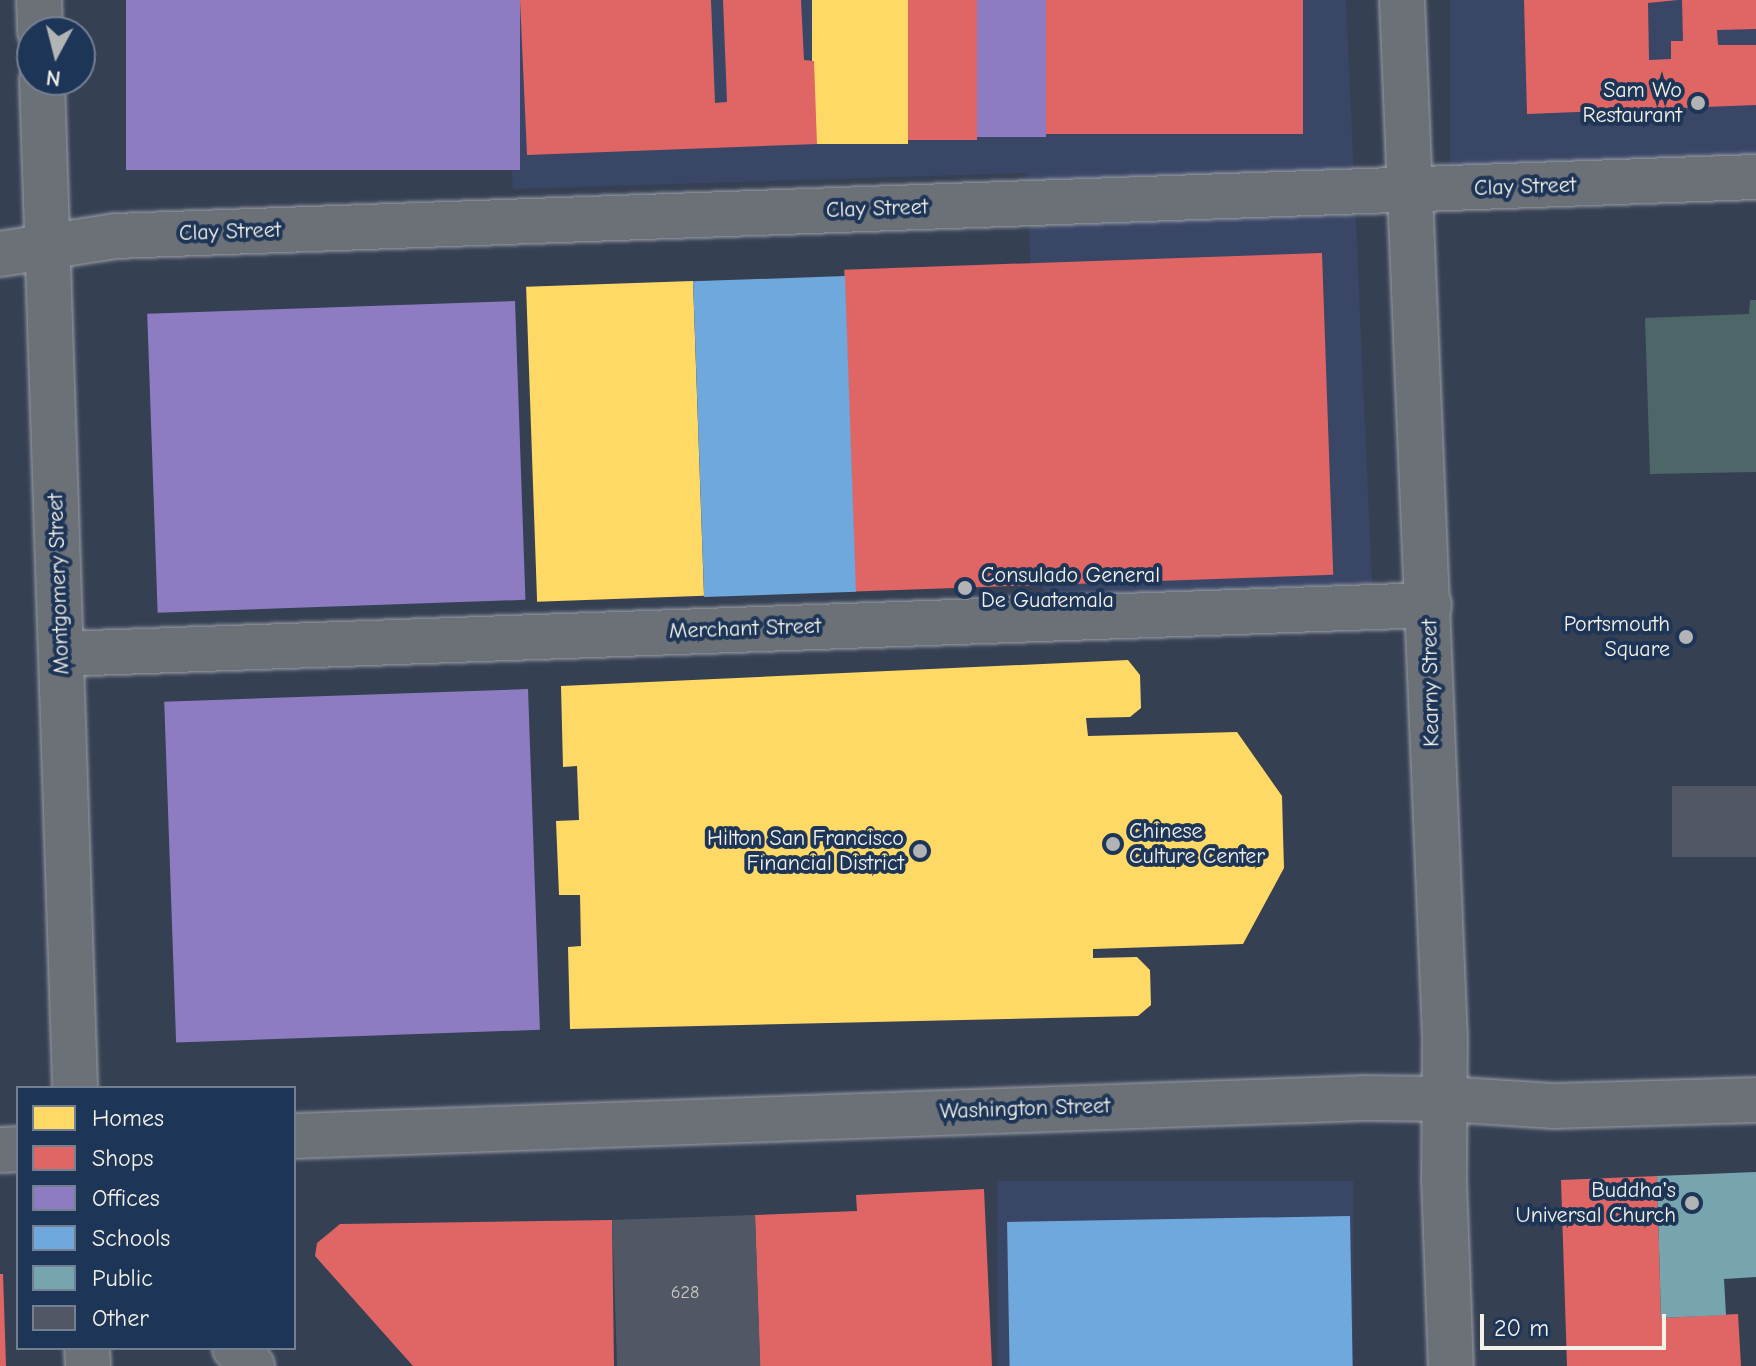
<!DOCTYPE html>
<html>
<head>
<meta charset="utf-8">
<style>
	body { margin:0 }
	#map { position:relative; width:1756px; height:1366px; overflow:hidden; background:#364053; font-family:"Comic Neue",sans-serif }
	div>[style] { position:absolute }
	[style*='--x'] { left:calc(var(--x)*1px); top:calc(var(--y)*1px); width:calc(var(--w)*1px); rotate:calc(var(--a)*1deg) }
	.built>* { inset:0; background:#394666; transform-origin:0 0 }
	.green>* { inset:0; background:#4d6768 }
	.homes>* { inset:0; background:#ffd966; transform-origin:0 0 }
	.shops>* { inset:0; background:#e06666; transform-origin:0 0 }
	.offices>* { inset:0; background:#8e7cc3; transform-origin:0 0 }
	.schools>* { inset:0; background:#6fa8dc; transform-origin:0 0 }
	.public>* { inset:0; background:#76a5af }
	.building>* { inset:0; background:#525765; transform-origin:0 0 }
	.roads { filter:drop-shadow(0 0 2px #9ca0a7) drop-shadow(0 0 2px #9ca0a7) }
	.minor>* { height:44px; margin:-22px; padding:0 22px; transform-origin:22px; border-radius:22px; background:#6c7077 }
	.tertiary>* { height:44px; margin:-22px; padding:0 22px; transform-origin:22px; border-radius:22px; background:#6c7077 }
	.secondary>* { height:44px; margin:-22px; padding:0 22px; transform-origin:22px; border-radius:22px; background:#6c7077 }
	.dots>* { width:22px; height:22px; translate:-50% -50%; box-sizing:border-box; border:4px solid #1d3557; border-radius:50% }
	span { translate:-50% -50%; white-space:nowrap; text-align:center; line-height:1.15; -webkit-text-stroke:8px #1d3557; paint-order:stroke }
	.number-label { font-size:18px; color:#cccac7 }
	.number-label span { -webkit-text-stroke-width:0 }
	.poi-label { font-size:22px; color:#f4f1e8 }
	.right { translate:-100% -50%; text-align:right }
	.left { translate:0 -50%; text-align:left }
	.street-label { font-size:22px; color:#f4f1e8 }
	.legend { position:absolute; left:16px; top:1086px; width:280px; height:264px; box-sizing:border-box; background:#1d3557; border:2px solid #738091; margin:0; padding:10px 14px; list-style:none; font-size:24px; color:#f4f1e8 }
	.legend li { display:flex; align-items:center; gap:16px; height:40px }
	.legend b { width:40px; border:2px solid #738091 }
	.north { position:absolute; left:16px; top:16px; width:80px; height:80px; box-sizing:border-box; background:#1d3557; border:2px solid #738091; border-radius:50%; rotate:187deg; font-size:22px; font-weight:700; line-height:32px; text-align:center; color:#f4f1e8 }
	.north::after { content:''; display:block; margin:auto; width:28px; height:36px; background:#b2b3b4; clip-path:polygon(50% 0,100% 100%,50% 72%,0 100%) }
	.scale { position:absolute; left:1480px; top:1314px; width:186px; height:36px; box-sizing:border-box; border:4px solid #f4f1e8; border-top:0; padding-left:10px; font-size:24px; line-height:28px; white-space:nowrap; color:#f4f1e8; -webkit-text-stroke:6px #1d3557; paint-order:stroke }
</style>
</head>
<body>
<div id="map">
	<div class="built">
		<div style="clip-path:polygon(500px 0,1346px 0,1372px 583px,1043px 599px,1027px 173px,513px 189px)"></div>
		<div style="left:1450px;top:0;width:306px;height:174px"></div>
		<div style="left:1353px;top:1181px;width:185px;height:356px;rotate:90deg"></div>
	</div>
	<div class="green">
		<div style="clip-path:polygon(1750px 300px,1756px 300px,1756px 472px,1650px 474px,1645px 318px,1749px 314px)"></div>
	</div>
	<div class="homes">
		<div style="left:812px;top:0;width:96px;height:144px"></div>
		<div style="left:693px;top:281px;width:315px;height:167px;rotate:88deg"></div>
		<div style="clip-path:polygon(1128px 660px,1140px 675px,1141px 708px,1130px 717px,1086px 718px,1088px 736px,1237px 732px,1282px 796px,1283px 834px,1284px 868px,1243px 944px,1093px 949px,1093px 958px,1137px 957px,1150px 970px,1151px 1005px,1138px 1016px,570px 1029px,568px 947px,581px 946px,580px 895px,559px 895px,556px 821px,579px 820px,577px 766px,563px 767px,561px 686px)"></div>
	</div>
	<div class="shops">
		<div style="clip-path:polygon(520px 0,711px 0,715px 103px,727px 102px,723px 0,801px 0,804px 60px,814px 61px,817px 144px,527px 155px)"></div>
		<div style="left:908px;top:0;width:69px;height:140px"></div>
		<div style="left:1046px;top:0;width:257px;height:134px"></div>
		<div style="clip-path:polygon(1524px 0,1678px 0,1648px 3px,1649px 60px,1671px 59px,1671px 41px,1683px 41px,1682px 0,1756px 0,1756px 29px,1717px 30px,1718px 45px,1756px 45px,1756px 105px,1527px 114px)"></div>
		<div style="left:1322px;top:253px;width:322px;height:478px;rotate:88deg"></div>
		<div style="clip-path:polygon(1657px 1176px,1661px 1318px,1738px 1314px,1741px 1366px,1567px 1366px,1561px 1180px)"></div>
		<div style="clip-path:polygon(984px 1189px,992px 1366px,760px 1366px,755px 1215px,857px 1211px,856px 1195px)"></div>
		<div style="clip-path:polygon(612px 1220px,614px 1366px,413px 1366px,315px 1256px,317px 1243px,340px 1224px)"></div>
		<div style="clip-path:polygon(0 1274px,3px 1274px,6px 1366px,0 1366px)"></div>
	</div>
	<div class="offices">
		<div style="left:126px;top:0;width:394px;height:170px"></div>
		<div style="left:977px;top:0;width:69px;height:137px"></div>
		<div style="left:515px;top:301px;width:299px;height:368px;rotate:88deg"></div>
		<div style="left:528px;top:689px;width:341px;height:364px;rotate:88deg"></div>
	</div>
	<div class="schools">
		<div style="left:845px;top:276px;width:316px;height:152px;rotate:88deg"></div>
		<div style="left:1350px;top:1216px;width:150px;height:343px;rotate:89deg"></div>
	</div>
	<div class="public">
		<div style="clip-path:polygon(1756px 1172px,1756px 1277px,1724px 1279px,1726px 1315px,1661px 1318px,1657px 1176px)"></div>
	</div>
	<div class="building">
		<div style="left:1756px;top:786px;width:71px;height:84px;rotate:90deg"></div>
		<div style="left:755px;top:1215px;width:151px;height:143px;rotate:88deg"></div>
	</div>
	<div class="roads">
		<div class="minor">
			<div style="--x:62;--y:654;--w:1368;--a:-2.05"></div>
			<div style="--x:1445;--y:1099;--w:109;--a:3.7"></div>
			<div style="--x:1554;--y:1106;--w:202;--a:-1.7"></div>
		</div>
		<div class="tertiary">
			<div style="--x:0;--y:254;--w:116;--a:-8.9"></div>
			<div style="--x:115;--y:236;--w:1642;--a:-2.06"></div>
			<div style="--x:294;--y:1136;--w:1071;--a:-2.03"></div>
			<div style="--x:1364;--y:1098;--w:81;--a:0.7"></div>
			<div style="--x:0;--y:1150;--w:18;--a:-3"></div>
			<div style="--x:87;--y:1348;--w:18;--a:87"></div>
		</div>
		<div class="secondary">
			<div style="--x:39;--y:0;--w:32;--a:88"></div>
			<div style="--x:1402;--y:0;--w:1039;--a:87.63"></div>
			<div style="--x:1445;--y:1038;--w:141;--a:90.4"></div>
			<div style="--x:1444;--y:1179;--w:187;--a:87.9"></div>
			<div style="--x:42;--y:80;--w:1009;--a:88.12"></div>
			<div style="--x:235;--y:1348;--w:25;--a:47"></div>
		</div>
	</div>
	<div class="dots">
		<div style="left:1698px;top:103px;background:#b2b3b4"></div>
		<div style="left:965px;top:588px;background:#b2b3b4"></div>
		<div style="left:1686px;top:637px;background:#b2b3b4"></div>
		<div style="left:1113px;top:844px;background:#b2b3b4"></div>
		<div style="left:920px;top:851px;background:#b2b3b4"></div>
		<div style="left:1692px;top:1203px;background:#b2b3b4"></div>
	</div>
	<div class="number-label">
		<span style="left:685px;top:1293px">628</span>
	</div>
	<div class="poi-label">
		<span class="right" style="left:1682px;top:103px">Sam Wo<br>Restaurant</span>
		<span class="left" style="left:981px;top:588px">Consulado General<br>De Guatemala</span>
		<span class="right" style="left:1670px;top:637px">Portsmouth<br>Square</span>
		<span class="left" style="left:1129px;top:844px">Chinese<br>Culture Center</span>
		<span class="right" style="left:904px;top:851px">Hilton San Francisco<br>Financial District</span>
		<span class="right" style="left:1676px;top:1203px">Buddha's<br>Universal Church</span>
	</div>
	<div class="street-label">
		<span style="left:1525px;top:187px;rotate:-2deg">Clay Street</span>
		<span style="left:877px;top:209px;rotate:-2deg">Clay Street</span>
		<span style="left:230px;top:232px;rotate:-2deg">Clay Street</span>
		<span style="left:59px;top:584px;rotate:-92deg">Montgomery Street</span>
		<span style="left:745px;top:629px;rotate:-2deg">Merchant Street</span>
		<span style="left:1431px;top:683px;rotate:-91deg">Kearny Street</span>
		<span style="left:1025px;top:1109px;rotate:-2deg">Washington Street</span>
	</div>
	<ul class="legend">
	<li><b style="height:22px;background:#ffd966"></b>Homes</li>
	<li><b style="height:22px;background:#e06666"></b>Shops</li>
	<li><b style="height:22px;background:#8e7cc3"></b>Offices</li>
	<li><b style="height:22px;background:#6fa8dc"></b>Schools</li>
	<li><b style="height:22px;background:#76a5af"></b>Public</li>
	<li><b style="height:22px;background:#525765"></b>Other</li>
	</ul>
	<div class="north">N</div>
	<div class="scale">20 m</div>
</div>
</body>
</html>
